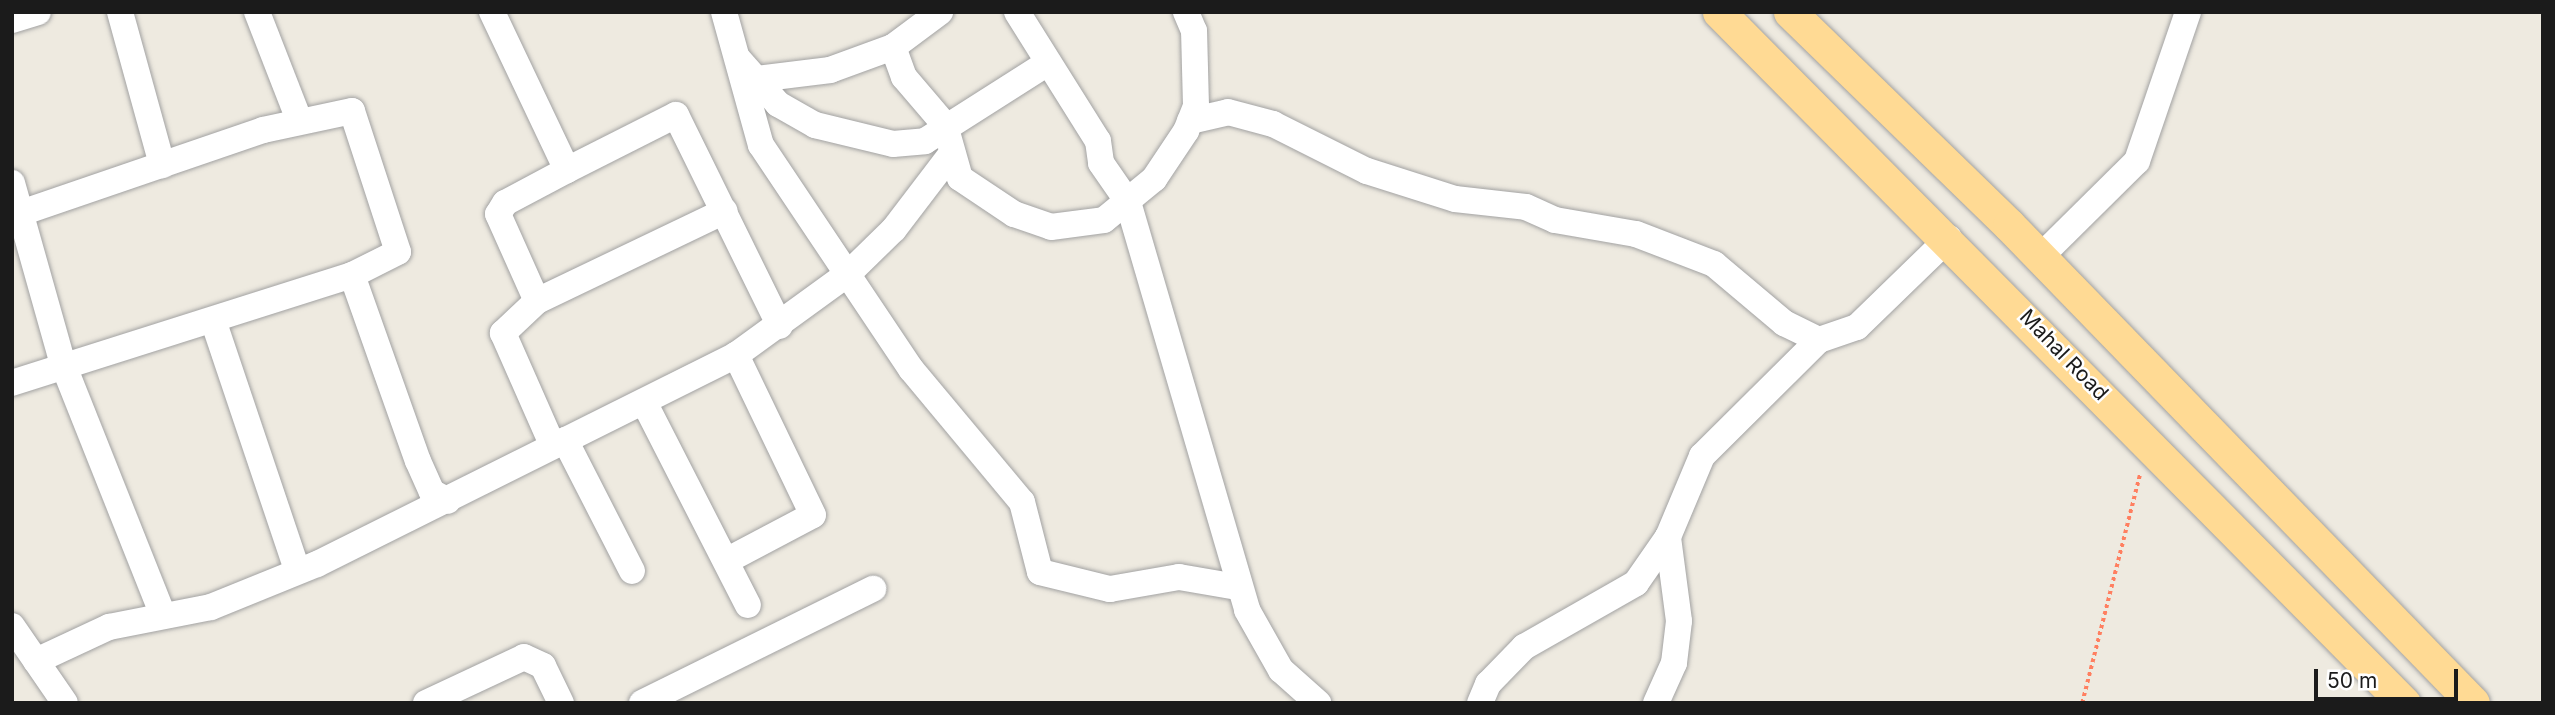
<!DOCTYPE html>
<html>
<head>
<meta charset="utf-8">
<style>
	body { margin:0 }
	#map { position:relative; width:2555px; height:715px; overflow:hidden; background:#eeeae0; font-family:Inter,sans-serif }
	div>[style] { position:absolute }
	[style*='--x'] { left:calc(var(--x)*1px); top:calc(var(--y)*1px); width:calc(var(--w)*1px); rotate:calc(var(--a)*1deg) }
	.path>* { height:3.5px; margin-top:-1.75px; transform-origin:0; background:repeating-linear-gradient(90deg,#ff7f60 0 3.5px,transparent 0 7px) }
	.roads { filter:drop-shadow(0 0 2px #a2a2a2) drop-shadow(0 0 2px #a2a2a2) }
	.minor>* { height:26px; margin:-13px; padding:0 13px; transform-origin:13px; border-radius:13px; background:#fff }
	.major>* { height:33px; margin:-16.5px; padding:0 16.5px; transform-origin:16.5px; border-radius:16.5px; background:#ffda94 }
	span { translate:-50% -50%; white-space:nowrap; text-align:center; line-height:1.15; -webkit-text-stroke:5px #fff; paint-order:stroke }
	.street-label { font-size:21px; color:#1b1b1b }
	.frame { position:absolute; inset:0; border:14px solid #1b1b1b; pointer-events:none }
	.scale { position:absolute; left:2314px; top:669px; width:144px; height:32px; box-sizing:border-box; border:4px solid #1b1b1b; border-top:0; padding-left:9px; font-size:21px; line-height:24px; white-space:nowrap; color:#1b1b1b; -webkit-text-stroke:5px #fff; paint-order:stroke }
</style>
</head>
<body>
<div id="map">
	<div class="path">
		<div style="--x:2082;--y:703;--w:236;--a:-75.8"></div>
	</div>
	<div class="roads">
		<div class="minor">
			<div style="--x:120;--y:12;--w:159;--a:74.6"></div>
			<div style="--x:257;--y:12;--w:116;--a:68.7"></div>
			<div style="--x:492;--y:12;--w:175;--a:64.6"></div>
			<div style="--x:567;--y:170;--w:70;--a:152"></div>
			<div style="--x:505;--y:203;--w:13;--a:122"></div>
			<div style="--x:498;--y:214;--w:95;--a:65.9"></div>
			<div style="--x:537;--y:301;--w:47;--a:136.7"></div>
			<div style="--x:503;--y:333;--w:121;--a:66.2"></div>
			<div style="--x:724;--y:12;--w:138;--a:74.5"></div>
			<div style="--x:761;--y:145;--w:270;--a:56.2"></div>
			<div style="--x:911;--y:369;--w:173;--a:50.2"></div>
			<div style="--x:1022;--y:502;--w:72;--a:75.6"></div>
			<div style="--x:1040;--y:572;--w:72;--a:13.7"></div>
			<div style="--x:1110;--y:589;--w:70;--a:-9.9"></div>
			<div style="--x:1179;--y:577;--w:59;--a:9.8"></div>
			<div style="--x:1017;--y:12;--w:152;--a:57.9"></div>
			<div style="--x:1098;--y:141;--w:22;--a:82"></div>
			<div style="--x:1101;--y:163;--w:47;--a:55.3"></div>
			<div style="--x:1128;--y:202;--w:425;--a:73.7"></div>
			<div style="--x:1247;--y:610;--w:69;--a:60.5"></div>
			<div style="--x:1281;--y:670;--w:50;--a:41.7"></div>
			<div style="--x:12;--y:20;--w:27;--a:-17"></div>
			<div style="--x:893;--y:47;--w:32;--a:70"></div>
			<div style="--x:904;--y:77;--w:63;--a:49.5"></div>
			<div style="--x:945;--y:125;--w:55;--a:74.2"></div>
			<div style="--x:960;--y:178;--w:65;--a:33.7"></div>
			<div style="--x:1014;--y:214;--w:39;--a:19"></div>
			<div style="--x:1051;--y:227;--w:53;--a:-7.5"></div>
			<div style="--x:1104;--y:220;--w:65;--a:-39.4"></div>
			<div style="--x:1154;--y:179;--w:58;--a:-56.3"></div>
			<div style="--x:1186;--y:131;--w:27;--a:-68"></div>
			<div style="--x:1196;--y:106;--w:75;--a:-91.5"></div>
			<div style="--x:1194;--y:31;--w:21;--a:-113"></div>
			<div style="--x:739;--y:60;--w:59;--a:48.4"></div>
			<div style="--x:778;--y:104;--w:43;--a:29.6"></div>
			<div style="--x:815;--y:125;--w:80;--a:13.7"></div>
			<div style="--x:893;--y:144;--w:32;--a:-5"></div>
			<div style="--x:925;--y:141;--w:143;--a:-32.5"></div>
			<div style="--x:757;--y:79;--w:74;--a:-7"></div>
			<div style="--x:830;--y:70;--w:67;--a:-20.1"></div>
			<div style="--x:893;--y:47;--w:59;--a:-36.7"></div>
			<div style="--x:1190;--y:121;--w:39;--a:-13"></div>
			<div style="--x:1228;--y:112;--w:47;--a:14.9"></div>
			<div style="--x:1273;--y:124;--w:105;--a:26.6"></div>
			<div style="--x:1367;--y:171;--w:92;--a:17.7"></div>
			<div style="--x:1455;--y:199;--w:71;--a:6.4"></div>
			<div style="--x:1526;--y:207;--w:32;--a:24"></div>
			<div style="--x:1555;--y:220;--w:82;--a:9.8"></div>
			<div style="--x:1636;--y:234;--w:84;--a:21"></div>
			<div style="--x:1714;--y:264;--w:92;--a:40.1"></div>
			<div style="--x:1784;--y:323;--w:39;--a:26"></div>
			<div style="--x:1819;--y:340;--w:40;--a:-18.9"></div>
			<div style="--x:1857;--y:327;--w:128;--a:-44.1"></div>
			<div style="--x:567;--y:170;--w:122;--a:-26.8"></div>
			<div style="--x:676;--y:115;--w:235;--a:63.8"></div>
			<div style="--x:12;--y:183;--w:188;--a:74.3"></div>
			<div style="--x:63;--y:364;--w:268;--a:68.3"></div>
			<div style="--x:12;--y:216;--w:265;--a:-18.9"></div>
			<div style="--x:263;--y:130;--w:91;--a:-12.1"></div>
			<div style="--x:352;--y:111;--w:148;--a:71.9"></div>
			<div style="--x:398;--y:252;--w:51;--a:153.4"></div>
			<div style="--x:352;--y:275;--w:357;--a:162.4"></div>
			<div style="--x:2040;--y:257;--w:136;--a:-44.7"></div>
			<div style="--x:2137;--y:161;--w:157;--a:-71.1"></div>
			<div style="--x:352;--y:275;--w:197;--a:70.5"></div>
			<div style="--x:418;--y:461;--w:34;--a:66"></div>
			<div style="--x:432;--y:492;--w:18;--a:29"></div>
			<div style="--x:537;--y:301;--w:208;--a:-25.6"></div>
			<div style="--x:213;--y:320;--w:263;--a:71.4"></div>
			<div style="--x:644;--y:402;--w:228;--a:62.9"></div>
			<div style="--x:565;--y:440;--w:147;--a:62.9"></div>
			<div style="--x:726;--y:561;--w:98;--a:-27.9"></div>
			<div style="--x:813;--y:515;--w:178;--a:-115.7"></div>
			<div style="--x:12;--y:626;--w:93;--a:55.5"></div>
			<div style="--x:36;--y:661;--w:81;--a:-25"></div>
			<div style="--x:109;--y:627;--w:104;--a:-11.1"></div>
			<div style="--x:211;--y:607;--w:114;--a:-22.1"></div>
			<div style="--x:317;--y:564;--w:468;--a:-26.5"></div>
			<div style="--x:736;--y:355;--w:140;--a:-36"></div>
			<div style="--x:849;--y:273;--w:63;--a:-44.4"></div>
			<div style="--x:894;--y:229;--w:96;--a:-52.7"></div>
			<div style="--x:426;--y:703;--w:108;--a:-25.1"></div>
			<div style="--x:524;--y:657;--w:21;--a:25"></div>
			<div style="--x:543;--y:666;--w:41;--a:64.1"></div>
			<div style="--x:642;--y:703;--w:258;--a:-26.3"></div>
			<div style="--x:1480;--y:703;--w:21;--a:-67"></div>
			<div style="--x:1488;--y:684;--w:52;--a:-45.8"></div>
			<div style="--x:1524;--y:647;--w:129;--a:-29.7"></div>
			<div style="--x:1636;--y:583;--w:56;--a:-55.2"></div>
			<div style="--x:1668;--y:537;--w:88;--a:-67.2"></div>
			<div style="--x:1702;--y:456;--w:165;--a:-44.8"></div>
			<div style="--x:1656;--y:703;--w:44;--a:-65.8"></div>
			<div style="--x:1674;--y:663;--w:42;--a:-83.2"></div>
			<div style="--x:1679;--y:621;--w:85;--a:-97.5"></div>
		</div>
		<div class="major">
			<div style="--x:1719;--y:12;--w:973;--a:45.25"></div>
			<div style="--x:1790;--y:12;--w:305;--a:44.2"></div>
			<div style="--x:2009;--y:225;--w:666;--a:45.85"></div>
		</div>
	</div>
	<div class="street-label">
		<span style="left:2064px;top:355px;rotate:46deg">Mahal Road</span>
	</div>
	<div class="frame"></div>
	<div class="scale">50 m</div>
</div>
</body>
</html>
